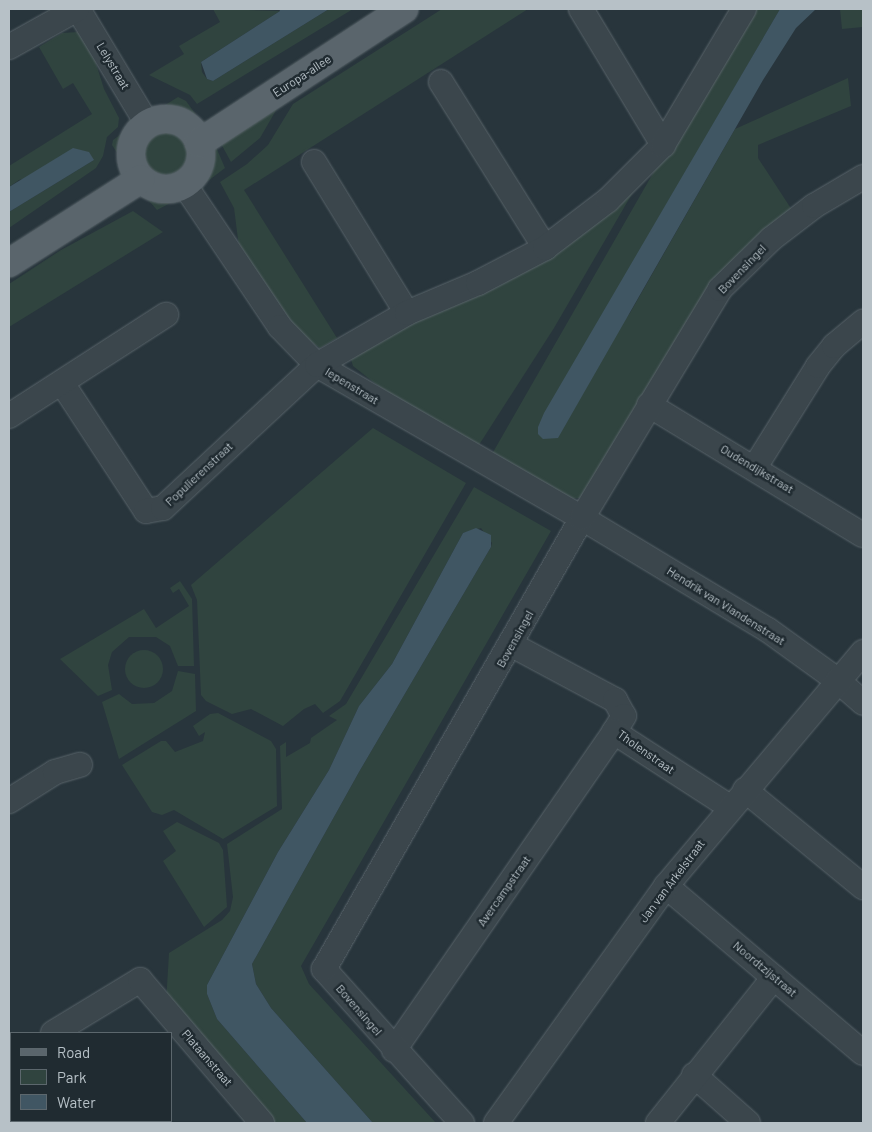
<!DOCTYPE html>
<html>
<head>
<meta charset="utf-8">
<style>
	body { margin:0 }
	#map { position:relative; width:872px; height:1132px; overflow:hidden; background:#28353c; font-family:Barlow,sans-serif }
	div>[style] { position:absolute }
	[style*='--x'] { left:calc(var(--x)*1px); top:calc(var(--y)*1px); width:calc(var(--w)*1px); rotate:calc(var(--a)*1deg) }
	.green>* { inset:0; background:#30443f }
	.round { border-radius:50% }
	.water>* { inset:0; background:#405663 }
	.roads { filter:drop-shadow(0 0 1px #59646a) drop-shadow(0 0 1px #59646a) }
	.minor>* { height:24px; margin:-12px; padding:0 12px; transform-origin:12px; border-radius:12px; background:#3b464c }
	.major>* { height:28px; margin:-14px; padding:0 14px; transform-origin:14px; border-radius:14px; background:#5a656c }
	.major>.ring { margin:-14px; padding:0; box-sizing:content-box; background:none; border:28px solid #5a656c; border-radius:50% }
	span { translate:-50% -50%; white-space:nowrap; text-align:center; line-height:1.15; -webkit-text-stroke:5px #202b31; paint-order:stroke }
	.street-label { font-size:12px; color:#b7c1c7 }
	.frame { position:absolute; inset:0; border:10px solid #b7c1c7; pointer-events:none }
	.legend { position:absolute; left:10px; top:1032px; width:162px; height:90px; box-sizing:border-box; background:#202b31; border:1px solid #5c676d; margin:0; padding:6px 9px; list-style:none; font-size:15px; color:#b7c1c7 }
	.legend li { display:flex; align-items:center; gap:10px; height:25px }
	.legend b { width:25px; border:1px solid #5c676d }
</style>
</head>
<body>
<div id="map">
	<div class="green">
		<div style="clip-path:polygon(213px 9px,280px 11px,201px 62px,202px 72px,207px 79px,213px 81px,329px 9px,353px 9px,197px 104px,190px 95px,149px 75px,184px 54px,179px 46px,220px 22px)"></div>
		<div style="clip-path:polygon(442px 9px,528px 9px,244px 190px,337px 338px,320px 348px,294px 330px,239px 247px,234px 208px,220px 182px,247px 164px,268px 145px,293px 104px)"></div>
		<div style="clip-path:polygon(752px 9px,780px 9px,538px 427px,630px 313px,735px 129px,848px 78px,851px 106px,758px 145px,758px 158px,792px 210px,782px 218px,588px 497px,569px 499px,492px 454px,652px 175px)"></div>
		<div style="clip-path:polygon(840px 9px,863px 9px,863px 27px,842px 29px)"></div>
		<div style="clip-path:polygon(78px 32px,93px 54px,104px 89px,119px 118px,118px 127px,107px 137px,103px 156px,96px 168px,9px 228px,9px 212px,94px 160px,19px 180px,9px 187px,9px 166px,92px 114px,73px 83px,63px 89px,39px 47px,62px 33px)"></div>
		<div style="clip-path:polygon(178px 97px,186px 101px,197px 116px,154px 112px)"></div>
		<div style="clip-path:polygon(278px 107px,260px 138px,231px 162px,220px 142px)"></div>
		<div style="clip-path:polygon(135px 124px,125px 148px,123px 162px,112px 145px,113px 140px)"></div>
		<div class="round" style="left:144px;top:131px;width:46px;height:46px"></div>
		<div style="clip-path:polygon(216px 147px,225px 168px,204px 184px,211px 155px)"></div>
		<div style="clip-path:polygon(643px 175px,554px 328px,477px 448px,381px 388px,353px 366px,351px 359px)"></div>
		<div style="clip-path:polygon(149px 193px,158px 196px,180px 198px,157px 210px,143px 194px)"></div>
		<div style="clip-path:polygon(133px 211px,163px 232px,9px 327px,9px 284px,61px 250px)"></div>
		<div style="clip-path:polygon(373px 428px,466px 483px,340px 701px,323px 713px,315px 704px,304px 709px,283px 726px,251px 709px,232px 714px,206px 701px,201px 695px,197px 600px,191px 585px)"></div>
		<div style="clip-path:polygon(474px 487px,551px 531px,301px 966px,309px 984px,436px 1123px,373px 1123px,271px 1008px,256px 984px,252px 964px,359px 772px,491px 547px,492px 543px,481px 528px,463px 533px,392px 664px,359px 706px,329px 770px,278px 852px,207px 985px,207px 994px,217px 1019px,307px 1123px,273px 1123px,166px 1003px,169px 953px,222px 920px,230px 911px,233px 897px,227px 844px,282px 809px,280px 746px,286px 742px,286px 757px,310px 743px,311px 738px,337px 720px,329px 716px,346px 704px)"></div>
		<div style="clip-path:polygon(180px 581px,192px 599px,194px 666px,178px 666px,170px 646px,156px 637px,129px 637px,112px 652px,108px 665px,112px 690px,98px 696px,60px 659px,144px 609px,156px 628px,189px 606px,179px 589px,173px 593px,170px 588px)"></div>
		<div class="round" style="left:125px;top:650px;width:38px;height:38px"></div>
		<div style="clip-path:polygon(178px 671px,195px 674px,196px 711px,119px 759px,102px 702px,119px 694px,132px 704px,154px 703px,172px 691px)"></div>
		<div style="clip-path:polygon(218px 713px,271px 741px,276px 749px,277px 806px,223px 839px,174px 810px,162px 815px,152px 812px,122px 765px,161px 741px,166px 741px,175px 752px,203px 741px,205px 732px,199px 736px,193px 726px,210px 714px)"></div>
		<div style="clip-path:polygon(177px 822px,219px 843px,223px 850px,227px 907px,204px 927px,163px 861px,176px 851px,163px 831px)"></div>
	</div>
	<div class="water">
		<div style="clip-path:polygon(279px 9px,329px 9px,213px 81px,207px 79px,201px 62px,280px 11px)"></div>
		<div style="clip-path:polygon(780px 9px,816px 9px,796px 28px,763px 80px,558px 438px,543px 439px,538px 434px,538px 427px,544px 413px)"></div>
		<div style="clip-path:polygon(73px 148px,89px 152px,94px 160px,9px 212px,9px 187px)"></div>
		<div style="clip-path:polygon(476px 528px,491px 535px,491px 547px,359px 772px,252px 964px,256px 984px,271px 1008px,373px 1123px,307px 1123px,217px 1019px,207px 994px,207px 985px,278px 852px,329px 770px,359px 706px,392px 664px,463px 533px)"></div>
	</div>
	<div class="roads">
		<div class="minor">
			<div style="--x:78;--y:9;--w:135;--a:58.9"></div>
			<div style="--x:581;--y:9;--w:159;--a:58.9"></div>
			<div style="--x:9;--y:47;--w:78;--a:-29.2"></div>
			<div style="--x:441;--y:82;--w:196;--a:57.9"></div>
			<div style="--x:314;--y:162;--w:177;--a:58.4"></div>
			<div style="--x:184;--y:184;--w:172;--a:56.1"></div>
			<div style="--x:280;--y:327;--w:53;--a:45.8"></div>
			<div style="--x:317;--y:365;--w:306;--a:30"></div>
			<div style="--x:582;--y:518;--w:217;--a:31.1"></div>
			<div style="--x:768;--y:630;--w:85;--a:35.9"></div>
			<div style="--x:837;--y:680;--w:35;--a:41"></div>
			<div style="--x:62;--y:383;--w:153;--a:56.7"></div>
			<div style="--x:146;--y:511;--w:17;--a:-10"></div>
			<div style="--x:163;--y:508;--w:210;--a:-42.9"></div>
			<div style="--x:317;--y:365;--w:104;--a:-30"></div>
			<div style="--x:407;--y:313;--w:77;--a:-22.9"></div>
			<div style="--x:478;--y:283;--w:76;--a:-27.6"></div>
			<div style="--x:545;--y:248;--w:79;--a:-37.3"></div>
			<div style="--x:608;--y:200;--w:78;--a:-45"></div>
			<div style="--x:663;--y:145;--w:158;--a:-59.2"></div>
			<div style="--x:649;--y:405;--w:250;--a:31.3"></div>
			<div style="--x:9;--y:416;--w:187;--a:-32.8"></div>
			<div style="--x:755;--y:467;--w:119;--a:-58"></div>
			<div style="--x:818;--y:366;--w:26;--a:-51"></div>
			<div style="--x:834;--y:346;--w:38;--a:-40"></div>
			<div style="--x:512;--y:645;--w:117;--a:28.1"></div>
			<div style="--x:615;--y:700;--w:18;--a:61"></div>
			<div style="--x:624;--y:716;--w:19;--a:122"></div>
			<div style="--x:614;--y:732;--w:138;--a:32.9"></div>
			<div style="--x:745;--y:790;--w:153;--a:39.4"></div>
			<div style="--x:9;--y:801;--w:54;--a:-32.2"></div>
			<div style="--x:55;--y:772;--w:26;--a:-16"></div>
			<div style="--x:666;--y:886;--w:258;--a:40.3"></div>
			<div style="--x:53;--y:1033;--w:102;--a:-31.3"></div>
			<div style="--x:140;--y:980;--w:188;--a:49.5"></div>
			<div style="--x:394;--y:1050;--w:387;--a:-55.3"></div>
			<div style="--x:9;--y:1060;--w:2;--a:-27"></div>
			<div style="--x:694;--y:1075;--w:72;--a:41.6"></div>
			<div style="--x:462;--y:1123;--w:207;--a:-131.9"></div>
			<div style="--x:324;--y:969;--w:520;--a:-60.23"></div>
			<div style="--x:582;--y:518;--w:267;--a:-58.9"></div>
			<div style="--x:720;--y:289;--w:71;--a:-44.4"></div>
			<div style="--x:771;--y:239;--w:54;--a:-37.5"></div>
			<div style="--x:814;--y:206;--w:57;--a:-30.6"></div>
			<div style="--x:496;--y:1123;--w:292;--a:-54.3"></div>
			<div style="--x:666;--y:886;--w:306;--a:-49.9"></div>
			<div style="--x:658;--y:1123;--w:186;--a:-51.5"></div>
		</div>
		<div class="major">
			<div class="ring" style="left:131px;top:119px;width:42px;height:42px"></div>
			<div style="--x:199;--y:143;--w:245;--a:-33.2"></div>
			<div style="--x:9;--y:263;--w:156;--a:-32.5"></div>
		</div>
	</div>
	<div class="street-label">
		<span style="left:113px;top:66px;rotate:59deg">Lelystraat</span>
		<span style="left:302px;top:76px;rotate:-33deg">Europa-allee</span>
		<span style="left:742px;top:269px;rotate:-46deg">Bovensingel</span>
		<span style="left:352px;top:386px;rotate:31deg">Iepenstraat</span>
		<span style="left:757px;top:469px;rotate:31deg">Oudendijkstraat</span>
		<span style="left:199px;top:474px;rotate:-43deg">Populierenstraat</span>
		<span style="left:726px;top:606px;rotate:32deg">Hendrik van Viandenstraat</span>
		<span style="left:515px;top:639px;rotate:-61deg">Bovensingel</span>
		<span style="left:646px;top:752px;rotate:35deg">Tholenstraat</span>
		<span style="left:672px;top:881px;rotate:-53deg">Jan van Arkelstraat</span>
		<span style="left:504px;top:891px;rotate:-55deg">Avercampstraat</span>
		<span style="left:765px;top:969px;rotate:40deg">Noordtzijstraat</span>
		<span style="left:359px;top:1010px;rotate:49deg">Bovensingel</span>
		<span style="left:207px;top:1058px;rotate:49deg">Plataanstraat</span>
	</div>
	<div class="frame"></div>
	<ul class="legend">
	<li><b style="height:6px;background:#5a656c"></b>Road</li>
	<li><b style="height:14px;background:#30443f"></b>Park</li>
	<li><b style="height:14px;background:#405663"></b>Water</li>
	</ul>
</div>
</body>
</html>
